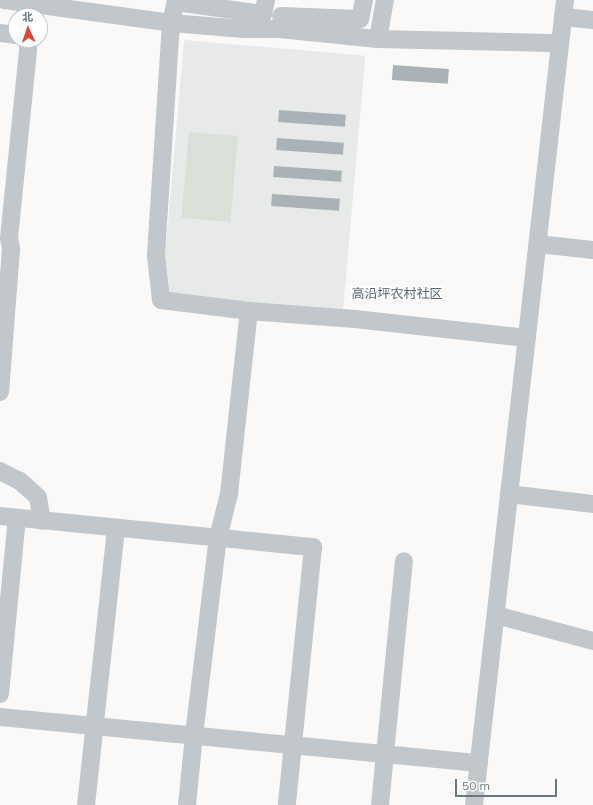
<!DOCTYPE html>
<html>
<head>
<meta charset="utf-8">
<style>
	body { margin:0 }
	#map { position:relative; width:593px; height:805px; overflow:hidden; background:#faf9f8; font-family:Mulish,"Noto Sans SC",sans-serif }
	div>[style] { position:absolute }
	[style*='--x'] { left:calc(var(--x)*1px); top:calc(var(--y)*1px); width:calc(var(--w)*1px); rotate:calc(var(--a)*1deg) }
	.built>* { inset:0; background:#e8e9e9; transform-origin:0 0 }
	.green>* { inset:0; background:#dadfd7; transform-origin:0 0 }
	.building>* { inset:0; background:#a8b2b7; transform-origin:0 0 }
	.minor>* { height:18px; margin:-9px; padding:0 9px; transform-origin:9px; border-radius:9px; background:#c1c7ca }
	span { translate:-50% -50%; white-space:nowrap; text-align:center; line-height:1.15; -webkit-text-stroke:4px #fff; paint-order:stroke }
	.quarter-label { font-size:13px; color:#57666d }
	.north { position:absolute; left:8px; top:8px; width:40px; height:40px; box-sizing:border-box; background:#fff; border:1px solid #c1c9cd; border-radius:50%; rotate:357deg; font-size:11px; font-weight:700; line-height:16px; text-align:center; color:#657982 }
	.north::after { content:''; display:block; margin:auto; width:14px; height:18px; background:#e04531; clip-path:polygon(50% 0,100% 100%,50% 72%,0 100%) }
	.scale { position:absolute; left:455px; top:779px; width:102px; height:18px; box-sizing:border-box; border:2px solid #657982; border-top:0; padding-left:5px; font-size:12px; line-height:14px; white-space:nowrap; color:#657982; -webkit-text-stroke:3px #fff; paint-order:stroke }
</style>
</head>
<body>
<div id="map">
	<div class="built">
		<div style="left:184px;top:40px;width:182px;height:260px;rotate:5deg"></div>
	</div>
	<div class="green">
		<div style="left:189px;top:132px;width:49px;height:86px;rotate:5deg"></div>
	</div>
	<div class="building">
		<div style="left:393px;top:65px;width:56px;height:15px;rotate:4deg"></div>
		<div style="left:279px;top:110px;width:67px;height:12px;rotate:4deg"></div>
		<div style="left:277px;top:138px;width:67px;height:12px;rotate:4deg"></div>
		<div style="left:274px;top:166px;width:68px;height:11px;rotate:4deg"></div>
		<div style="left:272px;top:194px;width:68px;height:12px;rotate:4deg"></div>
	</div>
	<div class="minor">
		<div style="--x:4;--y:0;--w:169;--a:7.8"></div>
		<div style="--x:171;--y:23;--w:73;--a:4.7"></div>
		<div style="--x:244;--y:29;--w:35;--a:0"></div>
		<div style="--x:279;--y:29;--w:100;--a:5.8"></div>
		<div style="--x:378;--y:39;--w:182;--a:1.3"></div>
		<div style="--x:176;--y:0;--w:24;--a:102"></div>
		<div style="--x:171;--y:23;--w:233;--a:93.7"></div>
		<div style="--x:156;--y:256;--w:44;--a:83.5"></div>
		<div style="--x:161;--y:300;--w:89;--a:7.1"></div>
		<div style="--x:249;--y:311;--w:106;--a:4.3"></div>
		<div style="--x:355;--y:319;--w:173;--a:6.3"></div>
		<div style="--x:176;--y:2;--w:88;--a:7.9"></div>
		<div style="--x:263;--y:14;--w:14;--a:-78"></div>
		<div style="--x:281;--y:16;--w:79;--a:2.2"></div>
		<div style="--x:360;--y:19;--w:19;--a:-78"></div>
		<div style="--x:563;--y:17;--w:30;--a:6"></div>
		<div style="--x:0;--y:33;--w:16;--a:7"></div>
		<div style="--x:378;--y:39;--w:40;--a:-80"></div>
		<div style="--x:538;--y:244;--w:55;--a:6.2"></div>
		<div style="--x:0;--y:392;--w:144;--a:-85.6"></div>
		<div style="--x:11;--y:248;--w:10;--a:-101"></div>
		<div style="--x:9;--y:238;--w:189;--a:-84.2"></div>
		<div style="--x:28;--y:50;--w:10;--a:-90"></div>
		<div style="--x:0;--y:471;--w:22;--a:27"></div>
		<div style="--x:20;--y:481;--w:24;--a:42"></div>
		<div style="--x:38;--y:497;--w:24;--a:81"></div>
		<div style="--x:509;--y:494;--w:85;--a:6.8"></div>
		<div style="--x:0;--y:516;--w:315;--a:5.7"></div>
		<div style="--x:313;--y:547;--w:259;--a:95.8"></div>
		<div style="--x:496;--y:615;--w:100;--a:15"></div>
		<div style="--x:0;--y:694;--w:177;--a:-84.5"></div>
		<div style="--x:0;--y:717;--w:481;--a:5.5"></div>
		<div style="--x:86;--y:805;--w:279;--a:-83.8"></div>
		<div style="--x:187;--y:805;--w:70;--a:-84.3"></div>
		<div style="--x:194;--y:735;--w:198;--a:-83.1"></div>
		<div style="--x:218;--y:538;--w:45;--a:-76"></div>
		<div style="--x:229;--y:494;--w:184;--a:-83.8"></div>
		<div style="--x:380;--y:805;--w:245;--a:-84.4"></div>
		<div style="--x:474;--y:805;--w:810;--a:-83.55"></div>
	</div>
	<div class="quarter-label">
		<span style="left:397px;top:293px">高沿坪农村社区</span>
	</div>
	<div class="north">北</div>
	<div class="scale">50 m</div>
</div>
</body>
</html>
